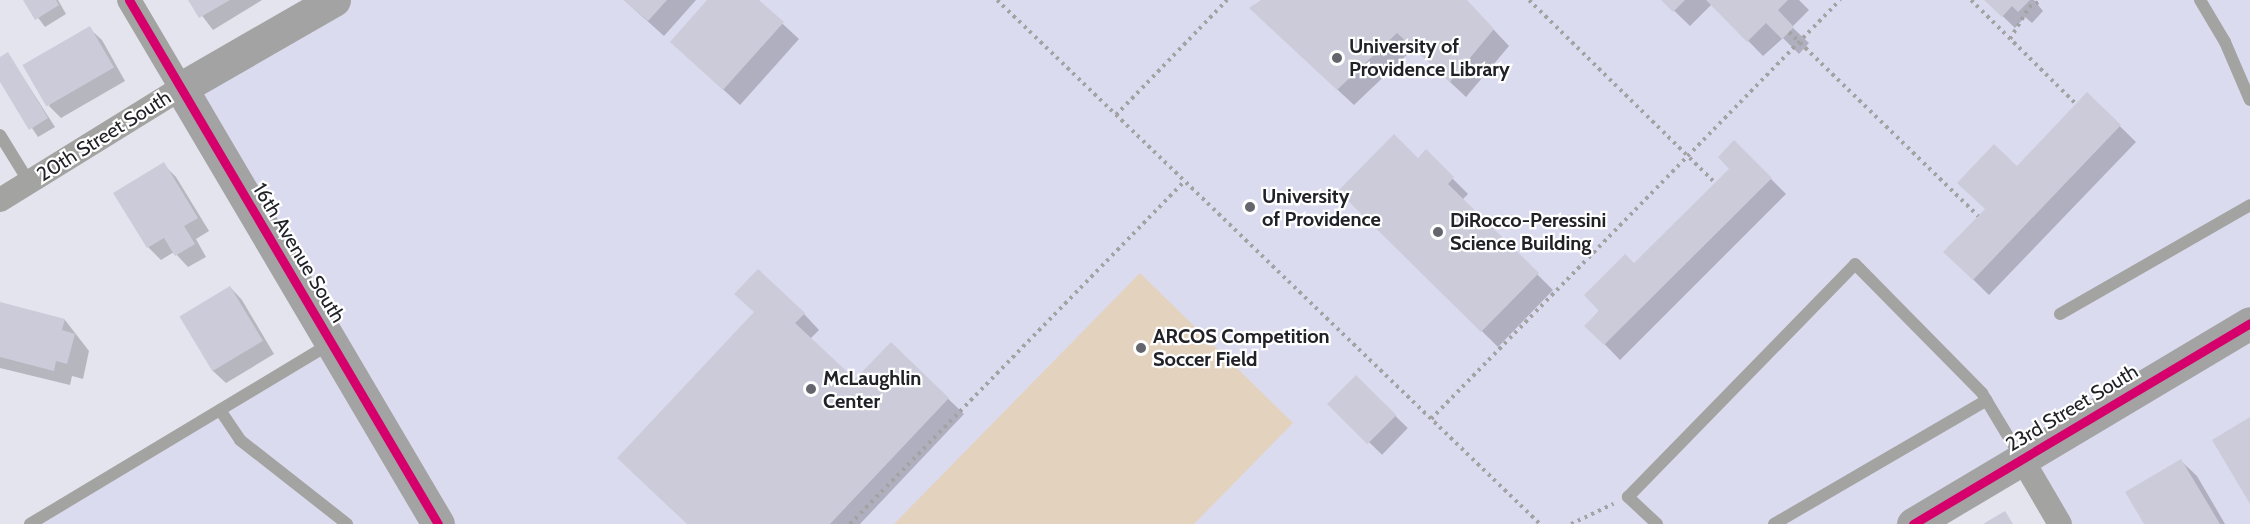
<!DOCTYPE html>
<html>
<head>
<meta charset="utf-8">
<style>
	body { margin:0 }
	#map { position:relative; width:2250px; height:524px; overflow:hidden; background:#e4e4ee; font-family:Cabin,sans-serif }
	div>[style] { position:absolute }
	[style*='--x'] { left:calc(var(--x)*1px); top:calc(var(--y)*1px); width:calc(var(--w)*1px); rotate:calc(var(--a)*1deg) }
	.built>* { inset:0; background:#dbdbef }
	.green>* { inset:0; background:#e3d2bd }
	.shadow>* { inset:0; background:#0003; transform-origin:0 0 }
	.building>* { inset:0; background:#cbcbda; transform-origin:0 0 }
	.path>* { height:4px; margin-top:-2px; transform-origin:0; background:repeating-linear-gradient(90deg,#a3a3a4 0 3px,transparent 0 7.5px) }
	.lane>* { height:12px; margin:-6px; padding:0 6px; transform-origin:6px; border-radius:6px; background:#a3a3a2 }
	.street>* { height:24px; margin:-12px; padding:0 12px; transform-origin:12px; border-radius:12px; background:#a3a3a2 }
	.secondary>* { height:33px; margin:-16.5px; padding:0 16.5px; transform-origin:16.5px; border-radius:16.5px; background:#a3a3a3 }
	.cycleway>* { height:9px; margin:-4.5px; padding:0 4.5px; transform-origin:4.5px; border-radius:4.5px; background:#d6006c }
	.dots>* { width:16px; height:16px; translate:-50% -50%; box-sizing:border-box; border:3px solid #fff; border-radius:50% }
	span { translate:-50% -50%; white-space:nowrap; text-align:center; line-height:1.15; -webkit-text-stroke:4.5px #fff; paint-order:stroke }
	.poi-label { font-size:20px; color:#212128; font-weight:700 }
	.left { translate:0 -50%; text-align:left }
	.street-label { font-size:20px; color:#212128 }
</style>
</head>
<body>
<div id="map">
	<div class="built">
		<div style="clip-path:polygon(330px 0,2250px 0,2250px 524px,2060px 524px,2022px 460px,1913px 524px,30px 524px,331px 344px,181px 88px)"></div>
	</div>
	<div class="green">
		<div style="clip-path:polygon(1140px 273px,1293px 423px,1194px 524px,894px 524px)"></div>
	</div>
	<div class="shadow">
		<div style="clip-path:polygon(25px 0,58px 0,66px 14px,45px 27px)"></div>
		<div style="clip-path:polygon(190px 0,262px 0,213px 30px)"></div>
		<div style="clip-path:polygon(624px 0,696px 0,664px 36px)"></div>
		<div style="clip-path:polygon(709px 0,757px 0,799px 39px,740px 105px,672px 42px)"></div>
		<div style="clip-path:polygon(1263px 0,1466px 0,1509px 46px,1466px 97px,1414px 48px,1354px 105px,1267px 24px)"></div>
		<div style="clip-path:polygon(1663px 0,1799px 0,1809px 10px,1792px 27px,1809px 43px,1799px 54px,1783px 38px,1763px 56px,1712px 4px,1690px 26px)"></div>
		<div style="clip-path:polygon(1986px 0,2034px 0,2043px 11px,2032px 23px,2025px 17px,2015px 28px)"></div>
		<div style="clip-path:polygon(89px 28px,102px 40px,125px 81px,61px 118px,49px 106px)"></div>
		<div style="clip-path:polygon(8px 54px,55px 127px,38px 137px,0 80px,0 59px)"></div>
		<div style="clip-path:polygon(2087px 94px,2136px 142px,1989px 295px,1945px 252px,1986px 210px,2017px 168px)"></div>
		<div style="clip-path:polygon(1734px 142px,1786px 194px,1620px 360px,1587px 326px,1634px 265px,1731px 169px)"></div>
		<div style="clip-path:polygon(1426px 152px,1468px 194px,1462px 200px,1553px 290px,1498px 347px,1340px 191px,1418px 160px)"></div>
		<div style="clip-path:polygon(163px 164px,176px 177px,209px 231px,196px 239px,206px 257px,188px 267px,174px 252px,161px 260px,149px 248px,116px 193px)"></div>
		<div style="clip-path:polygon(230px 287px,242px 300px,274px 354px,226px 383px,213px 371px)"></div>
		<div style="clip-path:polygon(0 304px,65px 320px,89px 351px,83px 379px,72px 376px,70px 385px,0 368px)"></div>
		<div style="clip-path:polygon(804px 314px,819px 330px,810px 339px,856px 382px,891px 344px,964px 414px,860px 524px,688px 524px,635px 473px)"></div>
		<div style="left:1356px;top:378px;width:72px;height:37px;rotate:44deg"></div>
		<div style="clip-path:polygon(2181px 461px,2197px 476px,2225px 524px,2146px 524px)"></div>
	</div>
	<div class="building">
		<div style="clip-path:polygon(23px 0,56px 0,59px 5px,35px 20px)"></div>
		<div style="clip-path:polygon(188px 0,230px 0,199px 18px)"></div>
		<div style="clip-path:polygon(624px 0,667px 0,648px 21px)"></div>
		<div style="clip-path:polygon(707px 0,759px 0,784px 22px,723px 90px,670px 42px)"></div>
		<div style="clip-path:polygon(1261px 0,1467px 0,1494px 29px,1450px 82px,1397px 33px,1337px 90px,1249px 8px)"></div>
		<div style="clip-path:polygon(1661px 0,1685px 0,1673px 12px)"></div>
		<div style="clip-path:polygon(1706px 0,1788px 0,1778px 10px,1794px 27px,1782px 39px,1766px 23px,1747px 42px)"></div>
		<div style="clip-path:polygon(1984px 0,2030px 0,2018px 12px,2012px 6px,2002px 17px)"></div>
		<div style="left:90px;top:26px;width:48px;height:78px;rotate:60deg"></div>
		<div style="clip-path:polygon(8px 52px,48px 118px,29px 130px,0 82px,0 57px)"></div>
		<div style="clip-path:polygon(2087px 92px,2121px 125px,1973px 280px,1943px 252px,1985px 209px,1957px 183px,1994px 144px,2017px 166px)"></div>
		<div style="clip-path:polygon(1394px 134px,1418px 158px,1426px 149px,1454px 177px,1448px 184px,1539px 273px,1481px 332px,1338px 191px)"></div>
		<div style="clip-path:polygon(1734px 140px,1772px 178px,1604px 345px,1584px 326px,1599px 311px,1584px 295px,1625px 254px,1634px 263px,1729px 169px,1718px 157px)"></div>
		<div style="clip-path:polygon(164px 162px,198px 218px,184px 226px,195px 244px,175px 256px,164px 238px,147px 248px,113px 193px)"></div>
		<div style="clip-path:polygon(758px 269px,805px 313px,795px 323px,855px 379px,891px 342px,949px 398px,830px 524px,687px 524px,617px 458px,754px 312px,734px 294px)"></div>
		<div style="left:230px;top:286px;width:64px;height:59px;rotate:59deg"></div>
		<div style="clip-path:polygon(0 302px,65px 319px,62px 330px,75px 334px,67px 364px,56px 361px,54px 371px,0 357px)"></div>
		<div style="left:1356px;top:375px;width:57px;height:41px;rotate:45deg"></div>
		<div style="clip-path:polygon(2250px 417px,2250px 504px,2212px 440px)"></div>
		<div style="clip-path:polygon(2181px 459px,2220px 524px,2144px 524px,2125px 492px)"></div>
		<div style="clip-path:polygon(2005px 511px,2013px 524px,1983px 524px)"></div>
	</div>
	<div class="path">
		<div style="--x:997;--y:0;--w:755;--a:43.98"></div>
		<div style="--x:1529;--y:0;--w:261;--a:44.5"></div>
		<div style="--x:1971;--y:0;--w:148;--a:44.7"></div>
		<div style="--x:1789;--y:32;--w:264;--a:44.2"></div>
		<div style="--x:2010;--y:39;--w:37;--a:-59"></div>
		<div style="--x:2029;--y:7;--w:15;--a:-28"></div>
		<div style="--x:1116;--y:115;--w:160;--a:-46"></div>
		<div style="--x:1431;--y:419;--w:586;--a:-45.69"></div>
		<div style="--x:850;--y:524;--w:479;--a:-45.7"></div>
		<div style="--x:1571;--y:524;--w:47;--a:-25.5"></div>
	</div>
	<div class="lane">
		<div style="--x:2200;--y:0;--w:49;--a:59.2"></div>
		<div style="--x:2225;--y:42;--w:63;--a:66.7"></div>
		<div style="--x:0;--y:135;--w:55;--a:58.3"></div>
		<div style="--x:2060;--y:314;--w:219;--a:-29.8"></div>
		<div style="--x:220;--y:410;--w:36;--a:56"></div>
		<div style="--x:240;--y:440;--w:136;--a:38.1"></div>
		<div style="--x:30;--y:524;--w:350;--a:-31"></div>
		<div style="--x:1657;--y:524;--w:40;--a:-137"></div>
		<div style="--x:1628;--y:497;--w:325;--a:-45.7"></div>
		<div style="--x:1855;--y:264;--w:181;--a:45.4"></div>
		<div style="--x:1982;--y:393;--w:76;--a:59"></div>
		<div style="--x:1774;--y:524;--w:246;--a:-30.2"></div>
	</div>
	<div class="street">
		<div style="--x:0;--y:200;--w:213;--a:-31.7"></div>
		<div style="--x:181;--y:88;--w:102;--a:-120.6"></div>
		<div style="--x:2022;--y:459;--w:75;--a:59.7"></div>
	</div>
	<div class="secondary">
		<div style="--x:334;--y:0;--w:177;--a:150.1"></div>
		<div style="--x:181;--y:88;--w:506;--a:59.48"></div>
		<div style="--x:1913;--y:524;--w:392;--a:-30.8"></div>
	</div>
	<div class="cycleway">
		<div style="--x:129;--y:0;--w:608;--a:59.47"></div>
		<div style="--x:1913;--y:524;--w:392;--a:-30.8"></div>
	</div>
	<div class="dots">
		<div style="left:1337px;top:58px;background:#65656d"></div>
		<div style="left:1250px;top:207px;background:#65656d"></div>
		<div style="left:1438px;top:232px;background:#65656d"></div>
		<div style="left:1141px;top:348px;background:#65656d"></div>
		<div style="left:811px;top:389px;background:#65656d"></div>
	</div>
	<div class="poi-label">
		<span class="left" style="left:1349px;top:58px">University of<br>Providence Library</span>
		<span class="left" style="left:1262px;top:208px">University<br>of Providence</span>
		<span class="left" style="left:1450px;top:232px">DiRocco-Peressini<br>Science Building</span>
		<span class="left" style="left:1153px;top:348px">ARCOS Competition<br>Soccer Field</span>
		<span class="left" style="left:823px;top:390px">McLaughlin<br>Center</span>
	</div>
	<div class="street-label">
		<span style="left:104px;top:136px;rotate:-32deg">20th Street South</span>
		<span style="left:299px;top:253px;rotate:59deg">16th Avenue South</span>
		<span style="left:2072px;top:408px;rotate:-31deg">23rd Street South</span>
	</div>
</div>
</body>
</html>
